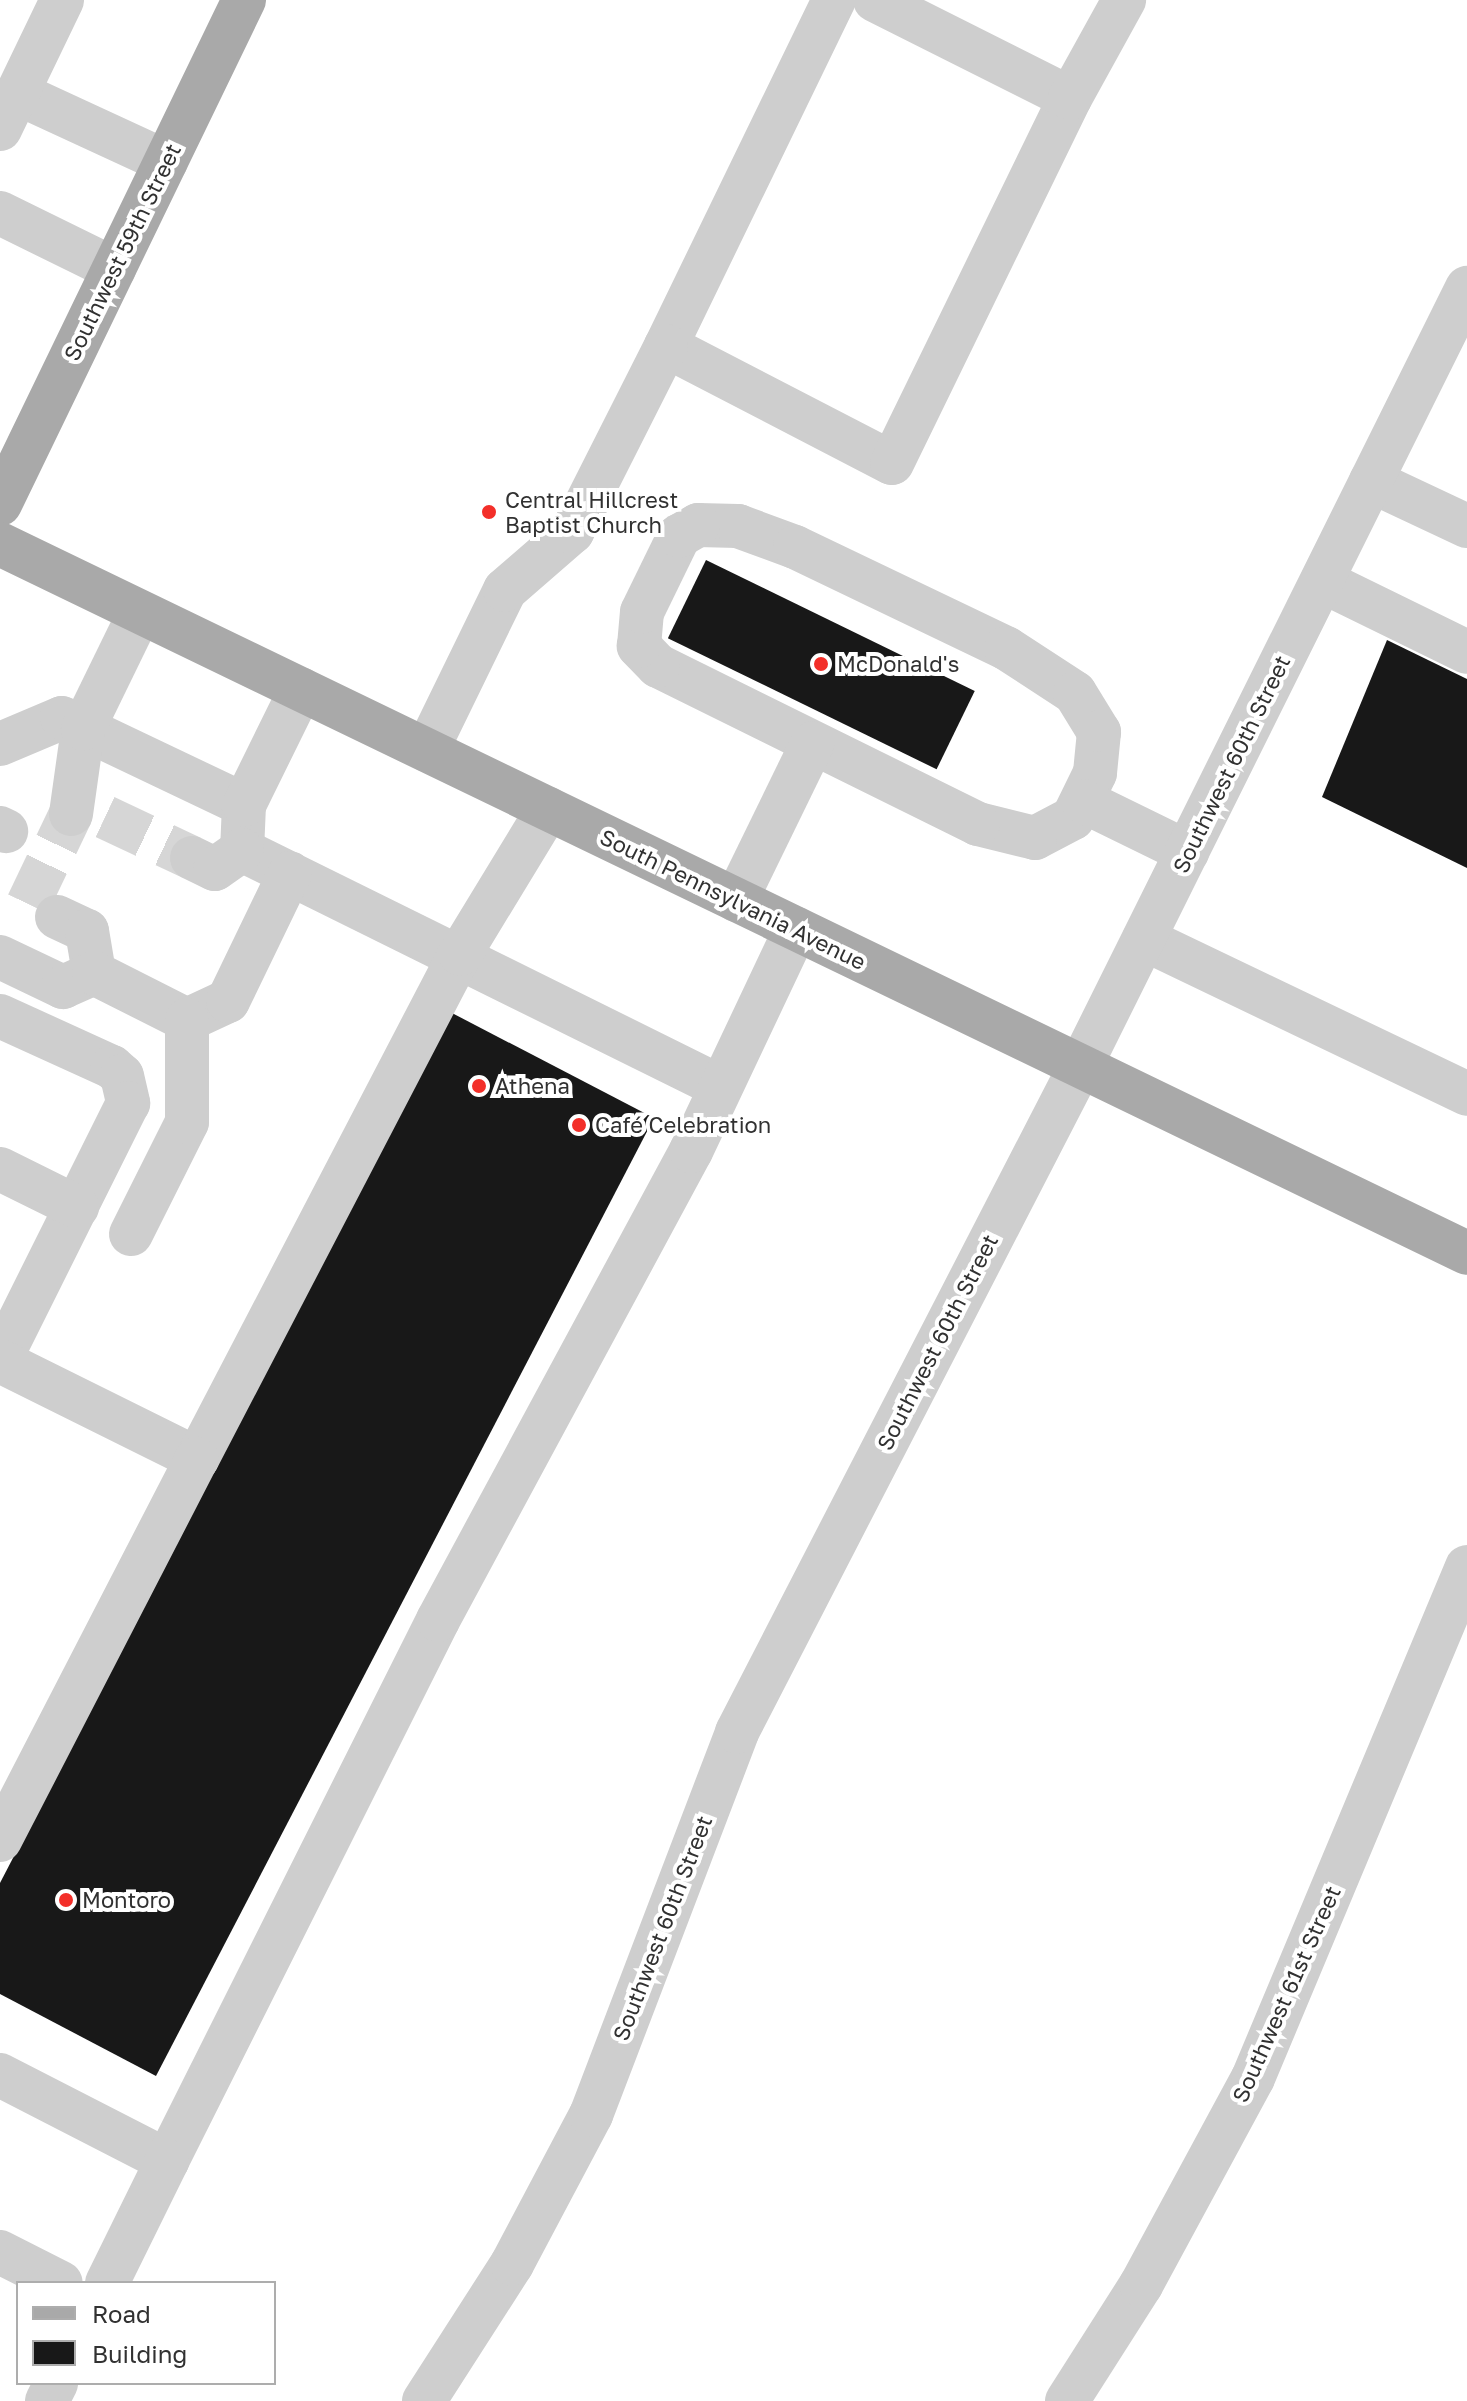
<!DOCTYPE html>
<html>
<head>
<meta charset="utf-8">
<style>
	body { margin:0 }
	#map { position:relative; width:1467px; height:2401px; overflow:hidden; background:#fff; font-family:"Golos Text",sans-serif }
	div>[style] { position:absolute }
	[style*='--x'] { left:calc(var(--x)*1px); top:calc(var(--y)*1px); width:calc(var(--w)*1px); rotate:calc(var(--a)*1deg) }
	.building>* { inset:0; background:#181818; transform-origin:0 0 }
	.minor-tunnel>* { height:44px; margin-top:-22px; transform-origin:0; background:repeating-linear-gradient(90deg,#d6d6d6 0 44px,transparent 0 66px) }
	.minor>* { height:44px; margin:-22px; padding:0 22px; transform-origin:22px; border-radius:22px; background:#cecece }
	.major>* { height:44px; margin:-22px; padding:0 22px; transform-origin:22px; border-radius:22px; background:#a9a9a9 }
	.dots>* { width:22px; height:22px; translate:-50% -50%; box-sizing:border-box; border:4px solid #fff; border-radius:50% }
	span { translate:-50% -50%; white-space:nowrap; text-align:center; line-height:1.15; -webkit-text-stroke:8px #fff; paint-order:stroke }
	.street-label { font-size:22px; color:#313131 }
	.poi-label { font-size:22px; color:#313131 }
	.left { translate:0 -50%; text-align:left }
	.legend { position:absolute; left:16px; top:2281px; width:260px; height:104px; box-sizing:border-box; background:#fff; border:2px solid #adadad; margin:0; padding:10px 14px; list-style:none; font-size:24px; color:#313131 }
	.legend li { display:flex; align-items:center; gap:16px; height:40px }
	.legend b { width:40px; border:2px solid #adadad }
</style>
</head>
<body>
<div id="map">
	<div class="building">
		<div style="left:706px;top:560px;width:299px;height:87px;rotate:26deg"></div>
		<div style="clip-path:polygon(1387px 640px,1467px 679px,1467px 868px,1322px 797px)"></div>
		<div style="clip-path:polygon(452px 1013px,654px 1118px,156px 2076px,0 1994px,0 1883px)"></div>
	</div>
	<div class="minor-tunnel">
		<div style="--x:105;--y:817;--w:96;--a:25.2"></div>
		<div style="--x:28;--y:904;--w:100;--a:-64.5"></div>
	</div>
	<div class="minor">
		<div style="--x:834;--y:0;--w:385;--a:115.9"></div>
		<div style="--x:666;--y:346;--w:254;--a:27.4"></div>
		<div style="--x:892;--y:463;--w:406;--a:-64"></div>
		<div style="--x:875;--y:0;--w:218;--a:26.7"></div>
		<div style="--x:1070;--y:98;--w:112;--a:-61.1"></div>
		<div style="--x:17;--y:93;--w:164;--a:24.8"></div>
		<div style="--x:0;--y:129;--w:143;--a:-64.3"></div>
		<div style="--x:0;--y:213;--w:127;--a:26.2"></div>
		<div style="--x:1371;--y:481;--w:106;--a:25.1"></div>
		<div style="--x:698;--y:525;--w:40;--a:1.4"></div>
		<div style="--x:738;--y:526;--w:61;--a:20.2"></div>
		<div style="--x:795;--y:547;--w:234;--a:25.6"></div>
		<div style="--x:1006;--y:648;--w:82;--a:33.1"></div>
		<div style="--x:1075;--y:693;--w:46;--a:58.4"></div>
		<div style="--x:1099;--y:732;--w:41;--a:95.6"></div>
		<div style="--x:1095;--y:773;--w:50;--a:116.1"></div>
		<div style="--x:1073;--y:818;--w:43;--a:152.2"></div>
		<div style="--x:1035;--y:838;--w:59;--a:-166.2"></div>
		<div style="--x:978;--y:824;--w:357;--a:-153.7"></div>
		<div style="--x:658;--y:666;--w:28;--a:-134"></div>
		<div style="--x:639;--y:646;--w:34;--a:-85"></div>
		<div style="--x:642;--y:612;--w:85;--a:-64"></div>
		<div style="--x:679;--y:536;--w:22;--a:-30"></div>
		<div style="--x:1322;--y:581;--w:161;--a:26.1"></div>
		<div style="--x:0;--y:744;--w:67;--a:-22.8"></div>
		<div style="--x:62;--y:718;--w:202;--a:25.5"></div>
		<div style="--x:244;--y:805;--w:45;--a:92.5"></div>
		<div style="--x:242;--y:850;--w:534;--a:26.33"></div>
		<div style="--x:427;--y:750;--w:178;--a:-64"></div>
		<div style="--x:505;--y:590;--w:89;--a:-40.9"></div>
		<div style="--x:572;--y:532;--w:208;--a:-63.2"></div>
		<div style="--x:1083;--y:801;--w:116;--a:26.1"></div>
		<div style="--x:244;--y:805;--w:129;--a:-63.8"></div>
		<div style="--x:71;--y:814;--w:86;--a:-82"></div>
		<div style="--x:83;--y:729;--w:130;--a:-64"></div>
		<div style="--x:0;--y:828;--w:7;--a:27"></div>
		<div style="--x:192;--y:858;--w:25;--a:26"></div>
		<div style="--x:215;--y:869;--w:33;--a:-35"></div>
		<div style="--x:736;--y:900;--w:174;--a:-64"></div>
		<div style="--x:57;--y:917;--w:33;--a:25"></div>
		<div style="--x:87;--y:931;--w:43;--a:80.5"></div>
		<div style="--x:1144;--y:939;--w:358;--a:25.6"></div>
		<div style="--x:0;--y:957;--w:70;--a:25.5"></div>
		<div style="--x:63;--y:987;--w:34;--a:-24"></div>
		<div style="--x:94;--y:973;--w:104;--a:26.8"></div>
		<div style="--x:187;--y:1020;--w:45;--a:-24.9"></div>
		<div style="--x:228;--y:1001;--w:142;--a:-64.2"></div>
		<div style="--x:0;--y:1016;--w:123;--a:24.5"></div>
		<div style="--x:112;--y:1067;--w:13;--a:42"></div>
		<div style="--x:122;--y:1076;--w:28;--a:77"></div>
		<div style="--x:128;--y:1103;--w:287;--a:116.5"></div>
		<div style="--x:0;--y:1169;--w:86;--a:26.3"></div>
		<div style="--x:131;--y:1234;--w:125;--a:-63.4"></div>
		<div style="--x:187;--y:1122;--w:102;--a:-90"></div>
		<div style="--x:0;--y:1361;--w:220;--a:26.4"></div>
		<div style="--x:197;--y:1459;--w:569;--a:-62.49"></div>
		<div style="--x:460;--y:954;--w:170;--a:-58.7"></div>
		<div style="--x:0;--y:1840;--w:429;--a:-62.7"></div>
		<div style="--x:0;--y:2075;--w:188;--a:27.2"></div>
		<div style="--x:167;--y:2161;--w:605;--a:-63.39"></div>
		<div style="--x:438;--y:1620;--w:533;--a:-61.66"></div>
		<div style="--x:691;--y:1151;--w:246;--a:-64.7"></div>
		<div style="--x:0;--y:2252;--w:68;--a:26.9"></div>
		<div style="--x:107;--y:2283;--w:136;--a:-63.8"></div>
		<div style="--x:47;--y:2401;--w:20;--a:-63"></div>
		<div style="--x:424;--y:2401;--w:163;--a:-57.3"></div>
		<div style="--x:512;--y:2264;--w:169;--a:-62.1"></div>
		<div style="--x:591;--y:2115;--w:410;--a:-69.1"></div>
		<div style="--x:737;--y:1732;--w:748;--a:-62.72"></div>
		<div style="--x:1080;--y:1067;--w:870;--a:-63.58"></div>
		<div style="--x:1067;--y:2401;--w:138;--a:-57.5"></div>
		<div style="--x:1141;--y:2285;--w:235;--a:-61.6"></div>
		<div style="--x:1253;--y:2078;--w:554;--a:-67.28"></div>
	</div>
	<div class="major">
		<div style="--x:0;--y:504;--w:560;--a:-64.17"></div>
		<div style="--x:0;--y:544;--w:1629;--a:25.79"></div>
	</div>
	<div class="dots">
		<div style="left:489px;top:512px;background:#f32f29"></div>
		<div style="left:821px;top:664px;background:#f32f29"></div>
		<div style="left:479px;top:1086px;background:#f32f29"></div>
		<div style="left:579px;top:1125px;background:#f32f29"></div>
		<div style="left:66px;top:1900px;background:#f32f29"></div>
	</div>
	<div class="street-label">
		<span style="left:122px;top:252px;rotate:-64deg">Southwest 59th Street</span>
		<span style="left:1231px;top:764px;rotate:-64deg">Southwest 60th Street</span>
		<span style="left:733px;top:899px;rotate:26deg">South Pennsylvania Avenue</span>
		<span style="left:937px;top:1342px;rotate:-63deg">Southwest 60th Street</span>
		<span style="left:662px;top:1928px;rotate:-69deg">Southwest 60th Street</span>
		<span style="left:1286px;top:1994px;rotate:-66deg">Southwest 61st Street</span>
	</div>
	<div class="poi-label">
		<span class="left" style="left:505px;top:512px">Central Hillcrest<br>Baptist Church</span>
		<span class="left" style="left:837px;top:664px">McDonald's</span>
		<span class="left" style="left:495px;top:1086px">Athena</span>
		<span class="left" style="left:595px;top:1125px">Café Celebration</span>
		<span class="left" style="left:82px;top:1900px">Montoro</span>
	</div>
	<ul class="legend">
	<li><b style="height:10px;background:#a9a9a9"></b>Road</li>
	<li><b style="height:22px;background:#181818"></b>Building</li>
	</ul>
</div>
</body>
</html>
